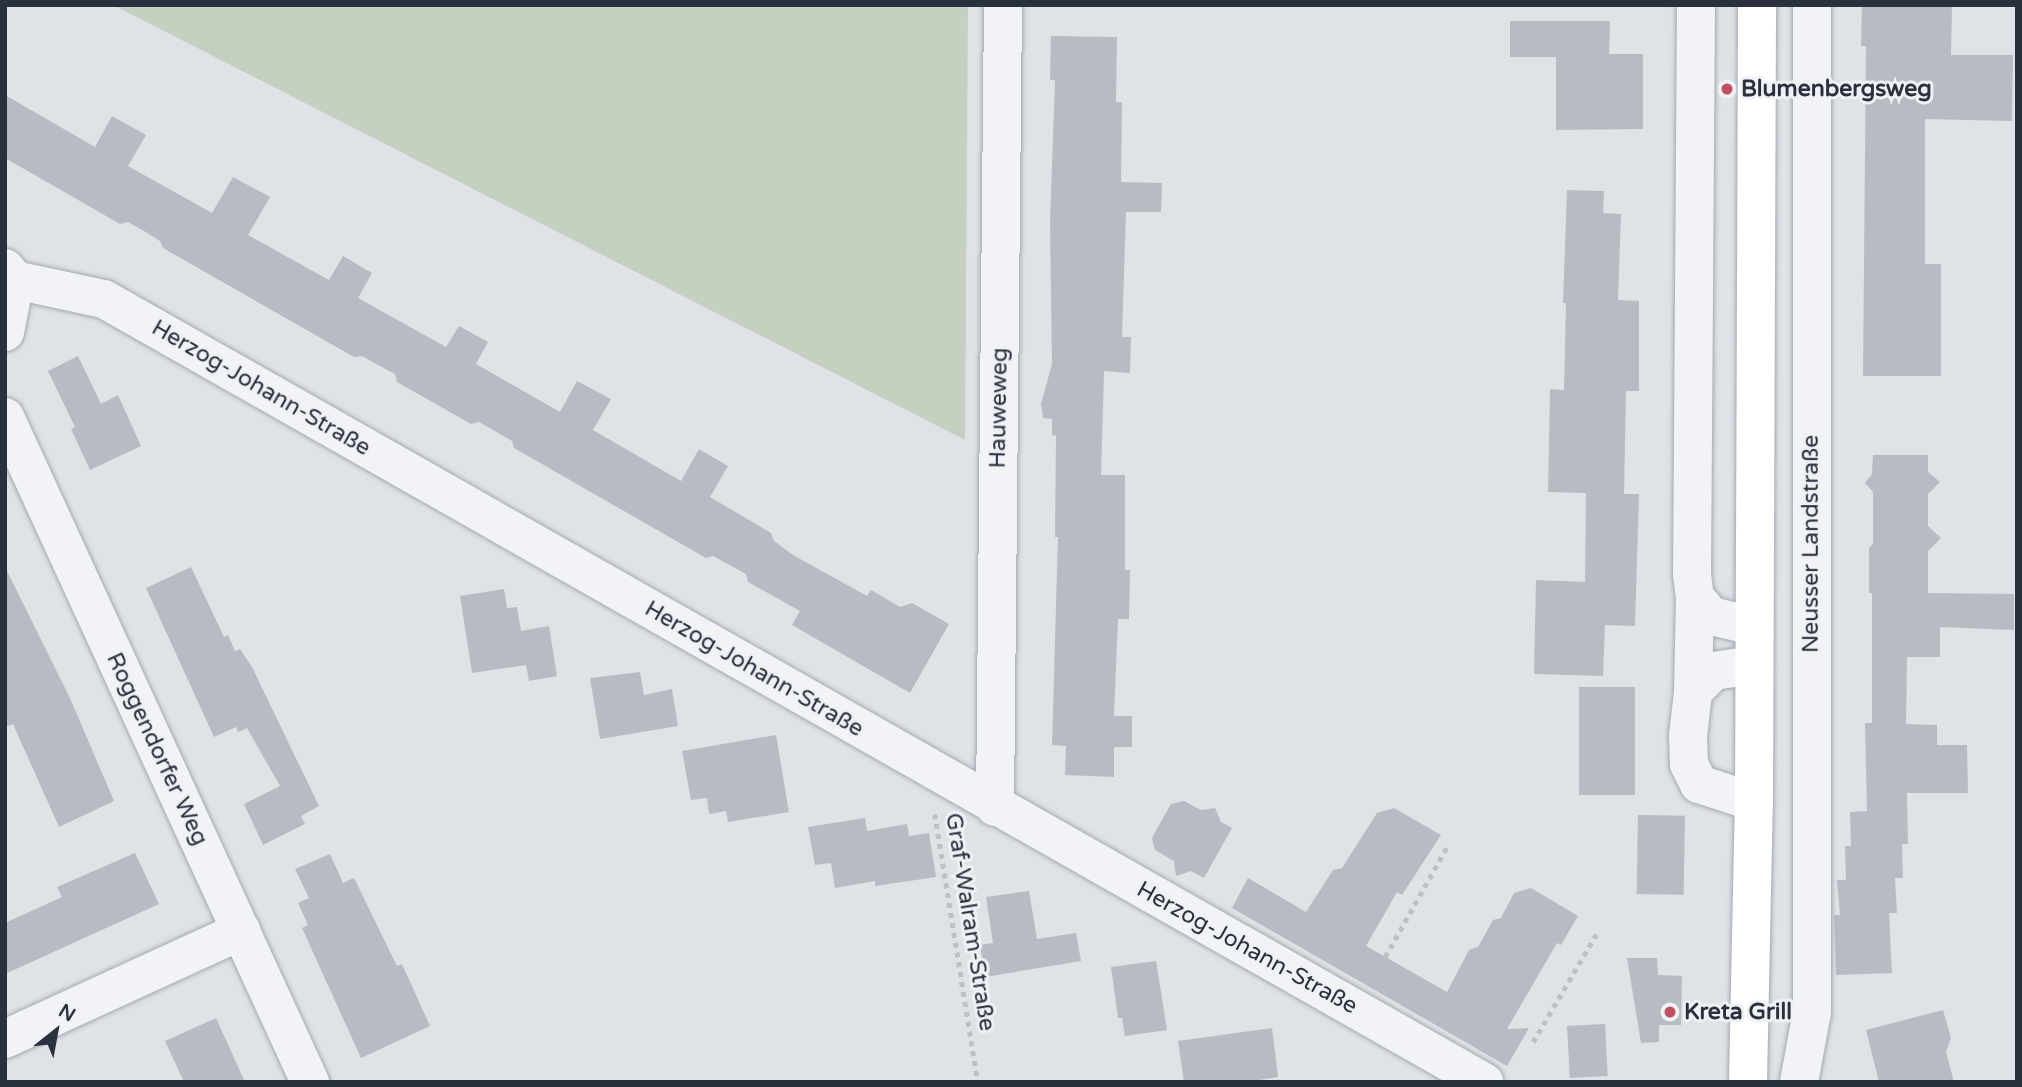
<!DOCTYPE html>
<html>
<head>
<meta charset="utf-8">
<style>
	body { margin:0 }
	#map { position:relative; width:2022px; height:1087px; overflow:hidden; background:#dfe2e7; font-family:"Varela Round",sans-serif }
	div>[style] { position:absolute }
	[style*='--x'] { left:calc(var(--x)*1px); top:calc(var(--y)*1px); width:calc(var(--w)*1px); rotate:calc(var(--a)*1deg) }
	.green>* { inset:0; background:#c5d0c1 }
	.building>* { inset:0; background:#b7bcc3; transform-origin:0 0 }
	.path>* { height:4.5px; margin-top:-2.25px; transform-origin:0; background:repeating-linear-gradient(90deg,#bec0c6 0 5px,transparent 0 10px) }
	.roads { filter:drop-shadow(0 0 2px #a5a9b1) drop-shadow(0 0 2px #a5a9b1) }
	.street>* { height:38px; margin:-19px; padding:0 19px; transform-origin:19px; border-radius:19px; background:#f2f3f6 }
	.secondary>* { height:38px; margin:-19px; padding:0 19px; transform-origin:19px; border-radius:19px; background:#fff }
	.dots>* { width:19px; height:19px; translate:-50% -50%; box-sizing:border-box; border:4px solid #eff1f5; border-radius:50% }
	span { translate:-50% -50%; white-space:nowrap; text-align:center; line-height:1.15; -webkit-text-stroke:6px #eff1f5; paint-order:stroke }
	.poi-label { font-size:23px; color:#2a303d; font-weight:700 }
	.left { translate:0 -50%; text-align:left }
	.street-label { font-size:23px; color:#2a303d }
	.frame { position:absolute; inset:0; border:7px solid #2a303d; pointer-events:none }
	.north { position:absolute; left:21px; top:996px; width:70px; height:70px; -webkit-text-stroke:5px #eff1f5; paint-order:stroke; rotate:31deg; font-size:19px; font-weight:700; line-height:28px; text-align:center; color:#2a303d }
	.north::after { content:''; display:block; margin:auto; width:24px; height:32px; background:#2a303d; clip-path:polygon(50% 0,100% 100%,50% 72%,0 100%) }
</style>
</head>
<body>
<div id="map">
	<div class="green">
		<div style="clip-path:polygon(113px 5px,968px 5px,965px 440px)"></div>
	</div>
	<div class="building">
		<div style="clip-path:polygon(1862px 5px,1952px 5px,1951px 55px,2013px 55px,2012px 121px,1925px 119px,1925px 264px,1941px 264px,1941px 376px,1863px 376px,1866px 46px,1861px 46px)"></div>
		<div style="clip-path:polygon(1510px 21px,1610px 21px,1609px 54px,1643px 54px,1643px 129px,1556px 130px,1556px 57px,1510px 57px)"></div>
		<div style="clip-path:polygon(1051px 36px,1117px 37px,1116px 102px,1122px 102px,1121px 182px,1162px 183px,1161px 212px,1126px 212px,1122px 337px,1131px 337px,1130px 373px,1104px 371px,1101px 475px,1125px 475px,1125px 570px,1130px 570px,1129px 619px,1118px 619px,1114px 716px,1132px 716px,1132px 747px,1114px 747px,1114px 777px,1065px 775px,1066px 746px,1052px 745px,1058px 537px,1055px 537px,1056px 436px,1052px 435px,1052px 419px,1043px 418px,1041px 404px,1052px 364px,1050px 222px,1055px 80px,1050px 80px)"></div>
		<div style="clip-path:polygon(5px 95px,95px 147px,112px 116px,146px 135px,128px 166px,212px 213px,233px 177px,270px 197px,248px 235px,329px 280px,343px 256px,372px 273px,358px 298px,446px 347px,459px 326px,488px 342px,476px 364px,560px 412px,577px 381px,611px 399px,593px 430px,681px 481px,699px 449px,728px 466px,710px 497px,771px 533px,774px 541px,793px 555px,867px 596px,871px 590px,900px 607px,912px 603px,949px 624px,910px 693px,792px 625px,800px 611px,748px 582px,746px 574px,713px 556px,706px 558px,514px 448px,512px 441px,479px 422px,471px 424px,397px 382px,395px 374px,378px 365px,362px 356px,354px 357px,163px 248px,160px 241px,144px 231px,128px 222px,120px 224px,5px 158px)"></div>
		<div style="clip-path:polygon(1567px 190px,1604px 191px,1603px 213px,1621px 214px,1618px 300px,1639px 301px,1639px 391px,1626px 391px,1624px 494px,1639px 494px,1635px 626px,1605px 625px,1603px 676px,1534px 674px,1536px 580px,1585px 582px,1586px 493px,1548px 492px,1550px 389px,1564px 390px,1566px 303px,1563px 303px)"></div>
		<div style="clip-path:polygon(78px 356px,101px 404px,118px 395px,141px 446px,90px 470px,71px 429px,75px 427px,48px 371px)"></div>
		<div style="clip-path:polygon(1873px 455px,1928px 455px,1928px 472px,1940px 482px,1928px 494px,1928px 526px,1941px 538px,1928px 551px,1928px 593px,2014px 594px,2014px 630px,1940px 627px,1940px 657px,1907px 657px,1906px 724px,1937px 725px,1937px 745px,1967px 745px,1968px 793px,1907px 793px,1908px 844px,1902px 844px,1903px 878px,1895px 878px,1897px 913px,1889px 913px,1892px 973px,1836px 975px,1834px 915px,1840px 915px,1837px 880px,1846px 880px,1845px 846px,1851px 846px,1850px 812px,1867px 811px,1865px 723px,1872px 723px,1872px 593px,1869px 593px,1869px 548px,1873px 544px,1873px 492px,1865px 483px,1872px 474px)"></div>
		<div style="clip-path:polygon(5px 567px,70px 698px,114px 801px,59px 827px,13px 724px,5px 727px)"></div>
		<div style="clip-path:polygon(191px 567px,224px 637px,228px 635px,235px 651px,240px 649px,252px 667px,319px 806px,301px 816px,305px 824px,263px 845px,244px 804px,280px 786px,247px 728px,238px 732px,236px 727px,214px 737px,146px 588px)"></div>
		<div style="clip-path:polygon(504px 589px,507px 608px,517px 607px,521px 631px,549px 626px,557px 676px,529px 681px,526px 665px,472px 673px,460px 596px)"></div>
		<div style="clip-path:polygon(640px 672px,644px 695px,672px 689px,678px 726px,600px 739px,590px 678px)"></div>
		<div style="left:1579px;top:687px;width:56px;height:108px"></div>
		<div style="clip-path:polygon(776px 735px,789px 812px,728px 822px,726px 811px,709px 814px,707px 798px,691px 800px,682px 751px)"></div>
		<div style="clip-path:polygon(1184px 801px,1201px 810px,1215px 808px,1221px 822px,1232px 828px,1204px 878px,1191px 871px,1176px 876px,1174px 861px,1155px 850px,1152px 838px,1163px 818px,1171px 804px)"></div>
		<div style="clip-path:polygon(1394px 808px,1441px 835px,1402px 895px,1397px 892px,1366px 946px,1447px 992px,1469px 950px,1478px 947px,1493px 920px,1501px 918px,1514px 893px,1531px 888px,1578px 916px,1561px 945px,1557px 943px,1507px 1029px,1529px 1028px,1507px 1066px,1232px 908px,1248px 878px,1306px 912px,1333px 870px,1342px 868px,1377px 813px)"></div>
		<div style="left:1638px;top:815px;width:47px;height:79px;rotate:1deg"></div>
		<div style="clip-path:polygon(865px 818px,867px 831px,907px 824px,909px 836px,929px 833px,936px 877px,875px 886px,875px 881px,835px 888px,831px 863px,815px 865px,808px 827px)"></div>
		<div style="clip-path:polygon(135px 853px,159px 904px,5px 974px,5px 923px,62px 897px,57px 887px)"></div>
		<div style="clip-path:polygon(330px 854px,343px 883px,354px 878px,397px 966px,402px 964px,430px 1026px,361px 1058px,302px 928px,308px 925px,298px 903px,309px 898px,295px 869px)"></div>
		<div style="clip-path:polygon(1029px 891px,1037px 939px,1076px 933px,1081px 961px,985px 977px,980px 945px,993px 943px,986px 897px)"></div>
		<div style="clip-path:polygon(1627px 958px,1657px 958px,1658px 975px,1682px 976px,1681px 1025px,1659px 1025px,1659px 1042px,1641px 1043px)"></div>
		<div style="clip-path:polygon(1156px 961px,1167px 1030px,1125px 1036px,1122px 1018px,1118px 1018px,1111px 967px)"></div>
		<div style="clip-path:polygon(1943px 1010px,1951px 1038px,1946px 1052px,1954px 1082px,1879px 1082px,1866px 1030px)"></div>
		<div style="clip-path:polygon(216px 1018px,245px 1082px,184px 1082px,165px 1041px)"></div>
		<div style="left:1605px;top:1024px;width:52px;height:38px;rotate:87deg"></div>
		<div style="clip-path:polygon(1272px 1028px,1278px 1077px,1246px 1082px,1184px 1082px,1178px 1041px)"></div>
	</div>
	<div class="path">
		<div style="--x:935;--y:814;--w:271;--a:80.9"></div>
		<div style="--x:1385;--y:957;--w:126;--a:-60.6"></div>
		<div style="--x:1533;--y:1042;--w:129;--a:-59.6"></div>
	</div>
	<div class="roads">
		<div class="street">
			<div style="--x:1696;--y:5;--w:569;--a:90.4"></div>
			<div style="--x:1692;--y:574;--w:23;--a:83"></div>
			<div style="--x:1695;--y:597;--w:25;--a:50"></div>
			<div style="--x:1711;--y:616;--w:44;--a:13.1"></div>
			<div style="--x:5;--y:268;--w:16;--a:50"></div>
			<div style="--x:15;--y:280;--w:53;--a:100.9"></div>
			<div style="--x:15;--y:280;--w:91;--a:12.1"></div>
			<div style="--x:104;--y:299;--w:1587;--a:29.57"></div>
			<div style="--x:5;--y:417;--w:732;--a:65.36"></div>
			<div style="--x:1693;--y:692;--w:95;--a:-88.8"></div>
			<div style="--x:1754;--y:802;--w:58;--a:-161.9"></div>
			<div style="--x:1699;--y:784;--w:22;--a:-117"></div>
			<div style="--x:1689;--y:764;--w:28;--a:-92"></div>
			<div style="--x:1688;--y:736;--w:44;--a:-83.5"></div>
			<div style="--x:1693;--y:692;--w:29;--a:-46"></div>
			<div style="--x:1713;--y:671;--w:41;--a:-8.3"></div>
			<div style="--x:995;--y:807;--w:798;--a:-89.43"></div>
			<div style="--x:5;--y:1039;--w:260;--a:-24.6"></div>
			<div style="--x:1799;--y:1082;--w:71;--a:-79.5"></div>
			<div style="--x:1812;--y:1012;--w:1007;--a:-90"></div>
		</div>
		<div class="secondary">
			<div style="--x:1748;--y:1082;--w:280;--a:-88.8"></div>
			<div style="--x:1754;--y:802;--w:797;--a:-89.78"></div>
		</div>
	</div>
	<div class="dots">
		<div style="left:1727px;top:89px;background:#c05060"></div>
		<div style="left:1670px;top:1012px;background:#c05060"></div>
	</div>
	<div class="poi-label">
		<span class="left" style="left:1741px;top:89px">Blumenbergsweg</span>
		<span class="left" style="left:1684px;top:1012px">Kreta Grill</span>
	</div>
	<div class="street-label">
		<span style="left:261px;top:388px;rotate:30deg">Herzog-Johann-Straße</span>
		<span style="left:999px;top:408px;rotate:-89deg">Hauweweg</span>
		<span style="left:1811px;top:544px;rotate:-90deg">Neusser Landstraße</span>
		<span style="left:754px;top:669px;rotate:30deg">Herzog-Johann-Straße</span>
		<span style="left:157px;top:749px;rotate:65deg">Roggendorfer Weg</span>
		<span style="left:970px;top:922px;rotate:81deg">Graf-Walram-Straße</span>
		<span style="left:1247px;top:948px;rotate:29deg">Herzog-Johann-Straße</span>
	</div>
	<div class="frame"></div>
	<div class="north">N</div>
</div>
</body>
</html>
